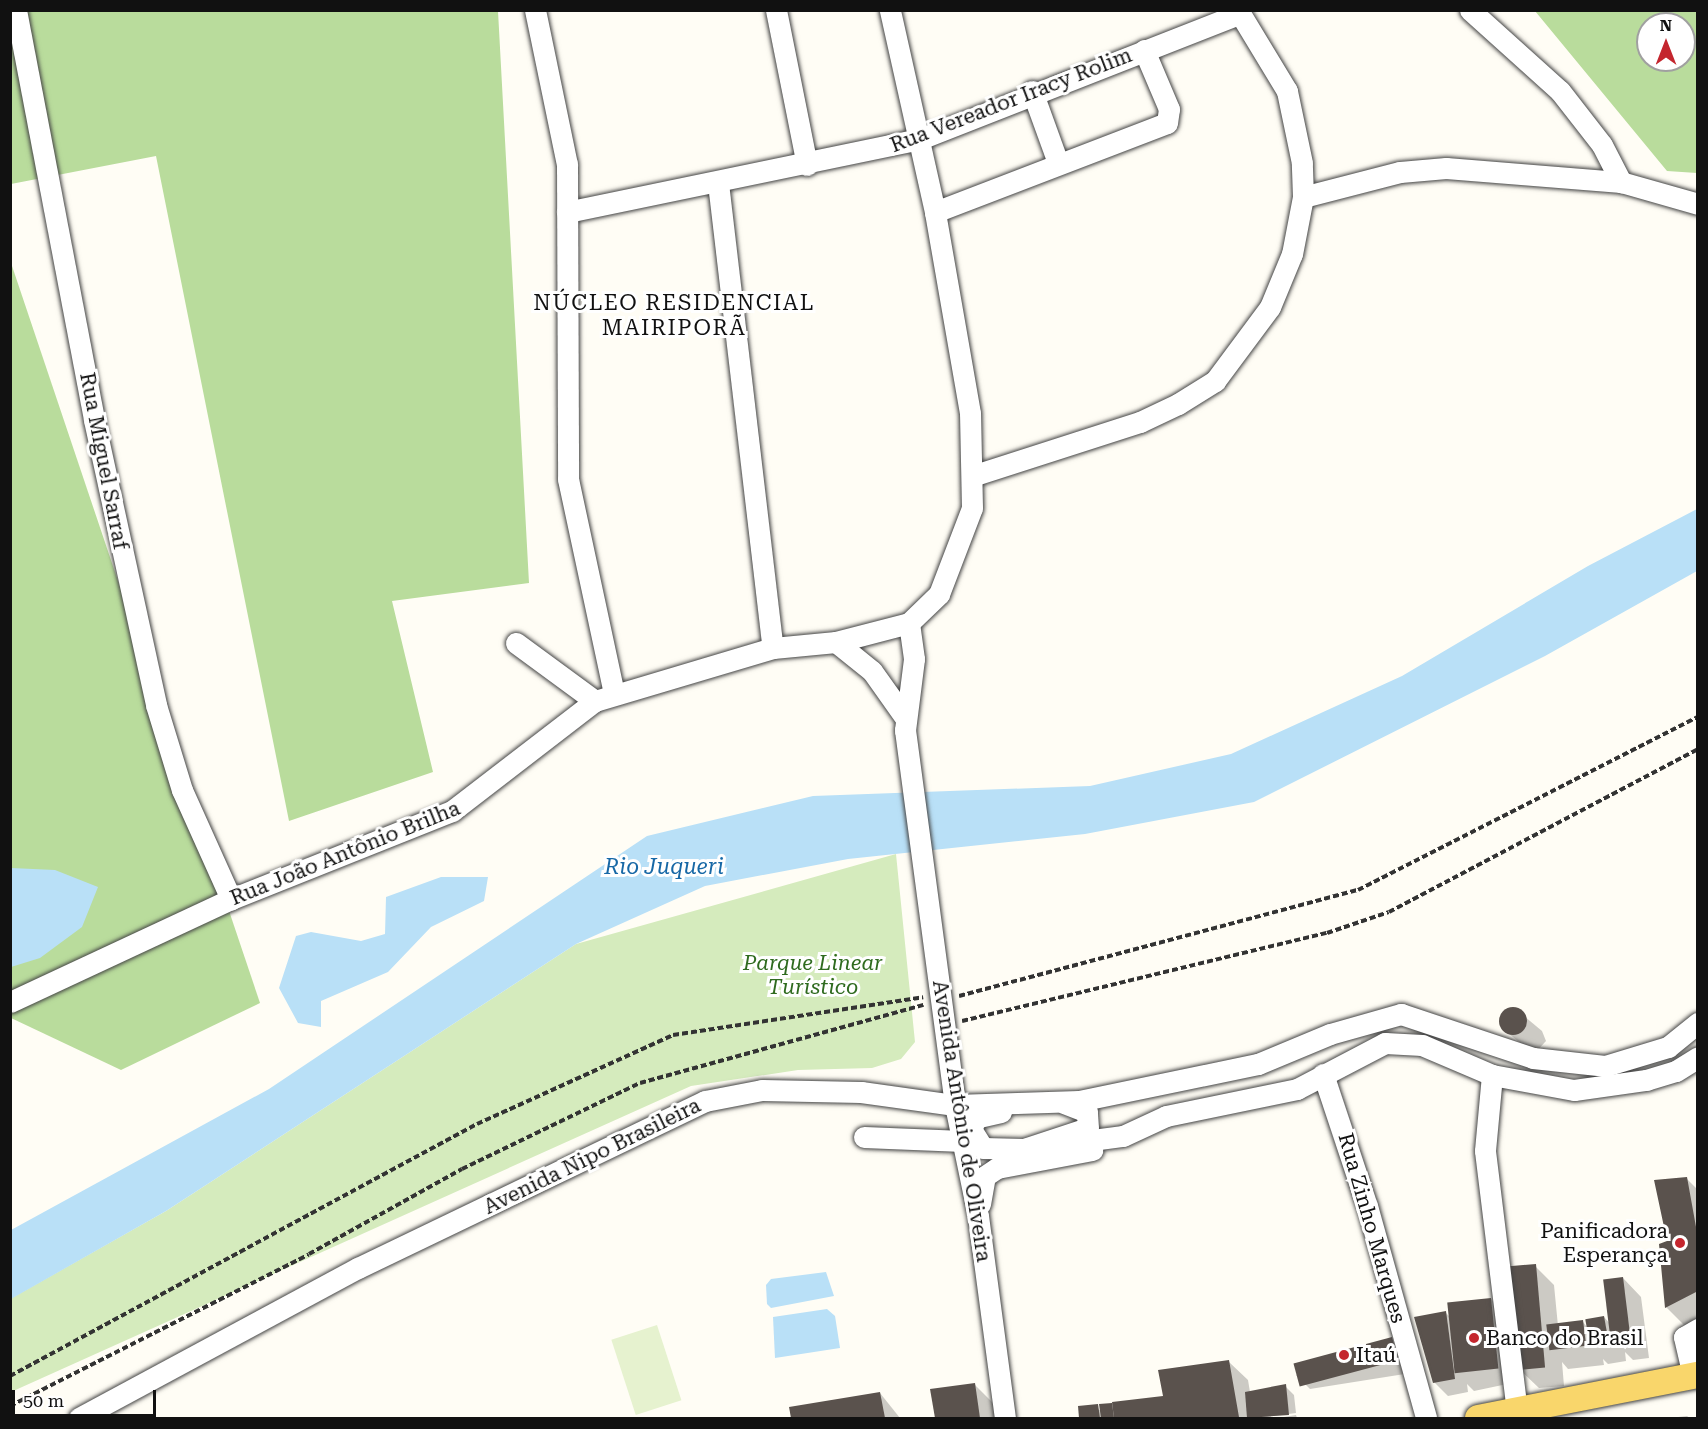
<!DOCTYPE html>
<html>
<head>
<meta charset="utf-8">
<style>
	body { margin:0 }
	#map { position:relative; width:1708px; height:1429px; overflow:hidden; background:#fffdf5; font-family:"Roboto Serif",serif }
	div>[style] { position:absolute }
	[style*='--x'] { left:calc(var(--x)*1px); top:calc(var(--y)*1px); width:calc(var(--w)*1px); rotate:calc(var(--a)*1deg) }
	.green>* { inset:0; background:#d5ebbd }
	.forest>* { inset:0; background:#b9dc9c }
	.pitch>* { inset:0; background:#e6f2cf; transform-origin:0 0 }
	.water>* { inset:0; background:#b9e0f7 }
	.shadow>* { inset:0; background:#0003 }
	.building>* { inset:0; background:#5a524d; transform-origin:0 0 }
	.round { border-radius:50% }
	.path>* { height:4px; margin-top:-2px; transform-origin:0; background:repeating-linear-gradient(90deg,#333 0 6px,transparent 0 9px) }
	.roads { filter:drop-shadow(0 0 2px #444) drop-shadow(0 0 2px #444) }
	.minor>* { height:21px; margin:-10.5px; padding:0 10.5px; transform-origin:10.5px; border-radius:10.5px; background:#fff }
	.major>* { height:26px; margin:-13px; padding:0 13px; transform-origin:13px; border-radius:13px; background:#f9d66b }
	.dots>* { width:16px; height:16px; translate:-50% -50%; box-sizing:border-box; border:3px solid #fff; border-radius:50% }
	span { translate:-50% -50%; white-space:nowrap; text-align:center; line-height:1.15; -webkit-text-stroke:6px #fff; paint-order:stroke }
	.street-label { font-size:21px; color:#111 }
	.park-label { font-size:21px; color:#2f6b1f; font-style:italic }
	.poi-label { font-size:21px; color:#111 }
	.right { translate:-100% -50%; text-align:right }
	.left { translate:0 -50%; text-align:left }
	.neighbourhood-label { font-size:22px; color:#111; letter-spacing:1.5px }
	.water-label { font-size:22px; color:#1768a6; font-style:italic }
	.frame { position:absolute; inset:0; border:12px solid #111; pointer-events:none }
	.north { position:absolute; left:1636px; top:12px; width:60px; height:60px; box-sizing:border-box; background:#fff; border:2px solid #a0a0a0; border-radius:50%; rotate:0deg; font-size:16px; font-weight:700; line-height:24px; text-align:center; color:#111 }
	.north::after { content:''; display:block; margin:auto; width:21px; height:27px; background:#c4262e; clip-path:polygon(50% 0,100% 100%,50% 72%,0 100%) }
	.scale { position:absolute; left:12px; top:1390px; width:144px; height:27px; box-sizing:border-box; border:3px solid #111; border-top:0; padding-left:8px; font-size:18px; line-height:21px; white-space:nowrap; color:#111; -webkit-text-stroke:4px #fff; paint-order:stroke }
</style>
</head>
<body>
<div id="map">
	<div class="green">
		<div style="clip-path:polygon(896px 854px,915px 1042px,901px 1059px,872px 1068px,798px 1070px,691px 1086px,11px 1392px,10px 1299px,166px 1211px,576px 944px)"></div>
	</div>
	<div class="forest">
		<div style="clip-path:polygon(11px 11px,498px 11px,529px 583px,392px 601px,433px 772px,289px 821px,156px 156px,11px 184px)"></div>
		<div style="clip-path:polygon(evenodd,1535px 11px,1697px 11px,1697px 173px,1667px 171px,1535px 11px,1648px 24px,1684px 24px,1684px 60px,1648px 60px,1648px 24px)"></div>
		<div style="clip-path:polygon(10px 260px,260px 1003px,121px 1070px,11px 1018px)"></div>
	</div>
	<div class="pitch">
		<div style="left:657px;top:1325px;width:79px;height:48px;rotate:72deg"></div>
	</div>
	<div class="water">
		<div style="clip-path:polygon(1697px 509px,1697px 571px,1545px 656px,1254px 802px,1085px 834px,848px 859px,705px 886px,576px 944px,166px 1211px,11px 1299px,11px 1230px,269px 1089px,647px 836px,813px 796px,1090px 786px,1231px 754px,1402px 676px,1588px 566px)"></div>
		<div style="clip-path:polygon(11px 868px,55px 870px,98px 887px,82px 927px,40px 958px,11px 967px)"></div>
		<div style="clip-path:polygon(441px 877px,488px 877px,484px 901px,431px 927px,388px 972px,321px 1001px,321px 1027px,298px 1023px,279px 988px,296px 936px,311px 932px,361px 941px,385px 934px,386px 897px)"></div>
		<div style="clip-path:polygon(826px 1272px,834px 1296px,771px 1308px,767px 1304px,766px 1285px,771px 1279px)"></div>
		<div style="clip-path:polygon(827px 1309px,835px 1316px,840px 1348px,775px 1358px,773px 1317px)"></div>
	</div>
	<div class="shadow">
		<div style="clip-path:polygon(1513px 1007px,1542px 1031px,1546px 1041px,1534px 1054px,1503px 1029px,1501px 1020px)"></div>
		<div style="clip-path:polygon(1687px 1179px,1698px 1190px,1698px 1319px,1685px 1326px,1666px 1307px,1661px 1245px,1669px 1242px)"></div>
		<div style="clip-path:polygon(1535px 1266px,1554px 1285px,1558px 1326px,1583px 1322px,1587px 1327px,1604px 1317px,1612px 1326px,1623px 1278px,1641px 1297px,1649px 1358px,1633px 1360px,1625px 1352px,1626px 1361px,1608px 1364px,1603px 1359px,1604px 1365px,1568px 1369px,1562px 1362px,1564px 1386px,1539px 1388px,1520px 1370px)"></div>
		<div style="clip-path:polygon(1491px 1299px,1504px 1313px,1512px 1383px,1474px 1391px,1467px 1384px,1468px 1392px,1448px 1396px,1434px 1382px,1445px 1312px,1452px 1319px)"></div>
		<div style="clip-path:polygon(1391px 1339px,1405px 1353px,1411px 1373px,1310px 1389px,1296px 1375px)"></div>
		<div style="clip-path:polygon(1229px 1362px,1248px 1380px,1250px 1392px,1285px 1386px,1294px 1395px,1296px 1413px,1260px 1418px,1080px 1418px,1079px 1408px,1101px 1410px,1101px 1405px,1165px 1397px)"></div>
		<div style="clip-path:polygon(975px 1385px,993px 1403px,995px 1418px,937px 1418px,932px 1390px)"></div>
		<div style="clip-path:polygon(880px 1393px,900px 1418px,793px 1418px,791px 1408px)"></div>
		<div style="clip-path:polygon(1296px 1415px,1297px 1418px,1278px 1418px)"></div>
		<div style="clip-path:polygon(1687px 1416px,1690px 1418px,1669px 1418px)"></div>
	</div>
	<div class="building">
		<div class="round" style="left:1499px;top:1007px;width:28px;height:28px"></div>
		<div style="clip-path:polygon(1687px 1177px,1698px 1238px,1698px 1291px,1665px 1308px,1659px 1244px,1667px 1241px,1654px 1180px)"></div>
		<div style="left:1536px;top:1264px;width:104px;height:30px;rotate:85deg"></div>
		<div style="left:1623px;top:1277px;width:64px;height:20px;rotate:83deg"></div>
		<div style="left:1491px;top:1298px;width:71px;height:44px;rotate:84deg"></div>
		<div style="clip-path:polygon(1446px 1311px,1455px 1379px,1433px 1383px,1414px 1317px)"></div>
		<div style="left:1604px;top:1316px;width:27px;height:19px;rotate:80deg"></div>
		<div style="left:1583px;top:1320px;width:26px;height:37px;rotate:83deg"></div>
		<div style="left:1392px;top:1337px;width:24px;height:102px;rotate:75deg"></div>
		<div style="clip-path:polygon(1229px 1360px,1239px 1417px,1114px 1418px,1112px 1402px,1163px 1396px,1158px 1370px)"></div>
		<div style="clip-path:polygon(975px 1383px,980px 1418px,935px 1418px,930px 1389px)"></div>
		<div style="clip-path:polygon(1286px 1384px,1289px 1415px,1247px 1418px,1245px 1392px)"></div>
		<div style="clip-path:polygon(880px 1392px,885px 1418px,791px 1418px,789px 1407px)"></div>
		<div style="clip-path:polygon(1112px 1403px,1114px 1418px,1101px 1418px,1099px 1404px)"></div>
		<div style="clip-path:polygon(1098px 1404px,1100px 1418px,1079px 1418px,1078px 1406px)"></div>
	</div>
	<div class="path">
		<div style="--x:959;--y:996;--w:413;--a:-14.9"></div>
		<div style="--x:1358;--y:890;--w:381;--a:-27"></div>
		<div style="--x:962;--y:1021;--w:375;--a:-13.6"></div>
		<div style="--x:1327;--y:933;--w:65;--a:-18.7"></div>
		<div style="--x:1389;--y:912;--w:349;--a:-27.8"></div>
		<div style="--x:10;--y:1376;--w:531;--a:-28.35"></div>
		<div style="--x:477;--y:1124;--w:215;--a:-24.4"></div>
		<div style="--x:673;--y:1035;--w:253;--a:-8.6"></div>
		<div style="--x:10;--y:1406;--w:335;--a:-26.9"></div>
		<div style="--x:309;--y:1254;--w:175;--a:-29.1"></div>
		<div style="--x:462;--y:1169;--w:198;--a:-25.8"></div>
		<div style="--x:640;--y:1083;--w:294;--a:-15.4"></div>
	</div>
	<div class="roads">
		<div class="minor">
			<div style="--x:16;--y:10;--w:417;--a:79.2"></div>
			<div style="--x:94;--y:420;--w:292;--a:77.7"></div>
			<div style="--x:156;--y:705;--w:89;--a:73"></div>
			<div style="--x:182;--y:790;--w:120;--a:65.8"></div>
			<div style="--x:535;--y:10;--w:157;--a:78.3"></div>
			<div style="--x:567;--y:164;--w:315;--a:89.8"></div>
			<div style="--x:568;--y:479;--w:220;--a:77.9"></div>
			<div style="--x:776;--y:10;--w:158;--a:78.7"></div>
			<div style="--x:1470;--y:10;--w:121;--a:42"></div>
			<div style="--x:1560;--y:91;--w:68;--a:52.1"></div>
			<div style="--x:1602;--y:145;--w:42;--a:62.8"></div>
			<div style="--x:1032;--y:91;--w:77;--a:70.1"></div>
			<div style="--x:718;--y:183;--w:468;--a:83.3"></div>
			<div style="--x:1303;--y:197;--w:100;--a:-14.5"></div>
			<div style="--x:1400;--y:172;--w:46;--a:-5"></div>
			<div style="--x:1446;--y:168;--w:176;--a:4.6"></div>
			<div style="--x:1621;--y:182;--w:80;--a:15.9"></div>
			<div style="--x:567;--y:212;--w:360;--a:-11.7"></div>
			<div style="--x:920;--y:139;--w:343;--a:-21.4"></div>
			<div style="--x:935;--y:212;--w:248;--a:-21"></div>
			<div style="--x:1167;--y:123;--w:14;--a:-82"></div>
			<div style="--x:1169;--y:109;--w:64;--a:-113"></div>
			<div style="--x:975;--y:475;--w:173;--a:-17.8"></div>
			<div style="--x:1140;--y:422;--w:42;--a:-25.3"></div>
			<div style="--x:1178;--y:404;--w:44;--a:-31.9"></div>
			<div style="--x:1215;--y:381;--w:92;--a:-53.4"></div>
			<div style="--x:1270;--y:307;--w:57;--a:-67.5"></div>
			<div style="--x:1292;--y:254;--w:58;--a:-79.1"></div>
			<div style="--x:1303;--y:197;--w:34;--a:-92"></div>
			<div style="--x:1302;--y:163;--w:74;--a:-101.8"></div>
			<div style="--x:1287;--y:91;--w:95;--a:-121.2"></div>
			<div style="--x:909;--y:623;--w:36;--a:82"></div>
			<div style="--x:914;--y:659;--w:72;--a:97.2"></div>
			<div style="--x:905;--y:730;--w:378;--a:82.4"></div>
			<div style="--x:955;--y:1105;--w:113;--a:78.3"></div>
			<div style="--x:978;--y:1216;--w:204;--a:82.4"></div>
			<div style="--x:836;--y:642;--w:46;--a:38.9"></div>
			<div style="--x:872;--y:671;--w:55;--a:54.6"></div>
			<div style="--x:516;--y:643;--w:98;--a:36.3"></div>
			<div style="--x:10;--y:1002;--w:244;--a:-25"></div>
			<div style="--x:231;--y:899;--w:238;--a:-21.7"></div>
			<div style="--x:452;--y:811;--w:180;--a:-37.6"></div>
			<div style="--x:595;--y:701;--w:186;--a:-16.6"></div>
			<div style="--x:773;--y:648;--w:63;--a:-5.4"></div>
			<div style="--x:836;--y:642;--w:75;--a:-14.6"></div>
			<div style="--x:909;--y:623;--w:42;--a:-44"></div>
			<div style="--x:939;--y:594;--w:92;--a:-69"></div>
			<div style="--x:972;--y:508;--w:95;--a:-91.2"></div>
			<div style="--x:970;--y:413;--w:204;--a:-99.9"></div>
			<div style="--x:935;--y:212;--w:207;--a:-102.6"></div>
			<div style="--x:1323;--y:1074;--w:139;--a:71.6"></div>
			<div style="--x:1367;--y:1206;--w:220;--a:74.4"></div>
			<div style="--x:1492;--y:1075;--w:76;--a:95.3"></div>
			<div style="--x:1485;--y:1151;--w:263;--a:83"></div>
			<div style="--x:1001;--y:1112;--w:26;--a:167"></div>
			<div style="--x:976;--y:1118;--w:12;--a:114"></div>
			<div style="--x:971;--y:1129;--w:22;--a:58"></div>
			<div style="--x:983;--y:1148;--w:41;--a:1.4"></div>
			<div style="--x:1024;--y:1149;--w:100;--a:-7.5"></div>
			<div style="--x:1123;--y:1136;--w:47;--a:-24.9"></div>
			<div style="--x:1166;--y:1116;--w:134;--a:-11.6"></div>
			<div style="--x:1297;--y:1089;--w:99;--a:-27.6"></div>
			<div style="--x:1385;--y:1043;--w:37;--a:3"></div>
			<div style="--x:1422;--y:1045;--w:76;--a:23.2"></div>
			<div style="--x:1492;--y:1075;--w:83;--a:10.4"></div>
			<div style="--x:1574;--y:1090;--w:73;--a:-7.9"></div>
			<div style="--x:1646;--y:1080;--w:31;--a:-17"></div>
			<div style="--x:1676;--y:1071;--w:26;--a:-32"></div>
			<div style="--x:864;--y:1137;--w:99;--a:2.3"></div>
			<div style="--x:1024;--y:1149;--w:67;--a:-18.2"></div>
			<div style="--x:1088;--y:1128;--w:16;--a:-94"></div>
			<div style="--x:1087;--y:1112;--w:25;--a:-159"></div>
			<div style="--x:980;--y:1204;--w:28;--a:-80"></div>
			<div style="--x:985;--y:1176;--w:14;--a:-34"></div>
			<div style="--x:997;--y:1168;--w:97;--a:-10.7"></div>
			<div style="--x:1693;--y:1376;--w:40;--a:-103"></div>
			<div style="--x:1684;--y:1337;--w:16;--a:-30"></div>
			<div style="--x:79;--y:1418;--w:317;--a:-28.3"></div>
			<div style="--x:358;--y:1268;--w:385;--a:-25.7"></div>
			<div style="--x:705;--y:1101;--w:58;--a:-10.9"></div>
			<div style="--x:762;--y:1090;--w:99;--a:1.2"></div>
			<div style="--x:861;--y:1092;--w:95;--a:7.9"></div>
			<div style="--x:955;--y:1105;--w:124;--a:-1.8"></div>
			<div style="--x:1079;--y:1101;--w:183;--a:-11.7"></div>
			<div style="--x:1258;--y:1064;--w:78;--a:-22.6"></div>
			<div style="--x:1330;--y:1034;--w:74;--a:-15.7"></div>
			<div style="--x:1401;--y:1014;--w:139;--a:18.4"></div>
			<div style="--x:1533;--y:1058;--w:72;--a:6.3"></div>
			<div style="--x:1605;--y:1066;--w:66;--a:-16.8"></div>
			<div style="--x:1668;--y:1047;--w:38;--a:-39"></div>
		</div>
		<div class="major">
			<div style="--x:1478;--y:1418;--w:224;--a:-11.1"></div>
		</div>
	</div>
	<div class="dots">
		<div style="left:1680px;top:1243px;background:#c4262e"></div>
		<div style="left:1474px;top:1338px;background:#c4262e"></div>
		<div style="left:1344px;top:1355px;background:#c4262e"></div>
	</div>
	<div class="street-label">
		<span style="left:1011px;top:100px;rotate:-21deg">Rua Vereador Iracy Rolim</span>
		<span style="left:104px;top:461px;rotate:79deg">Rua Miguel Sarraf</span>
		<span style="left:345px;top:853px;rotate:-22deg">Rua João Antônio Brilha</span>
		<span style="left:962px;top:1121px;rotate:81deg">Avenida Antônio de Oliveira</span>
		<span style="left:592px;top:1156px;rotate:-26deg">Avenida Nipo Brasileira</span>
		<span style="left:1372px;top:1228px;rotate:74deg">Rua Zinho Marques</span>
	</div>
	<div class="park-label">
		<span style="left:813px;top:975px">Parque Linear<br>Turístico</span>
	</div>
	<div class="poi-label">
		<span class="right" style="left:1668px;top:1243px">Panificadora<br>Esperança</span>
		<span class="left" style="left:1486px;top:1338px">Banco do Brasil</span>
		<span class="left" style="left:1356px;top:1355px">Itaú</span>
	</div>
	<div class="neighbourhood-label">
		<span style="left:674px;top:315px">NÚCLEO RESIDENCIAL<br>MAIRIPORÃ</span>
	</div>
	<div class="water-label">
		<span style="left:664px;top:867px">Rio Juqueri</span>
	</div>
	<div class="frame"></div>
	<div class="north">N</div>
	<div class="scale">50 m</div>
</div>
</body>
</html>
